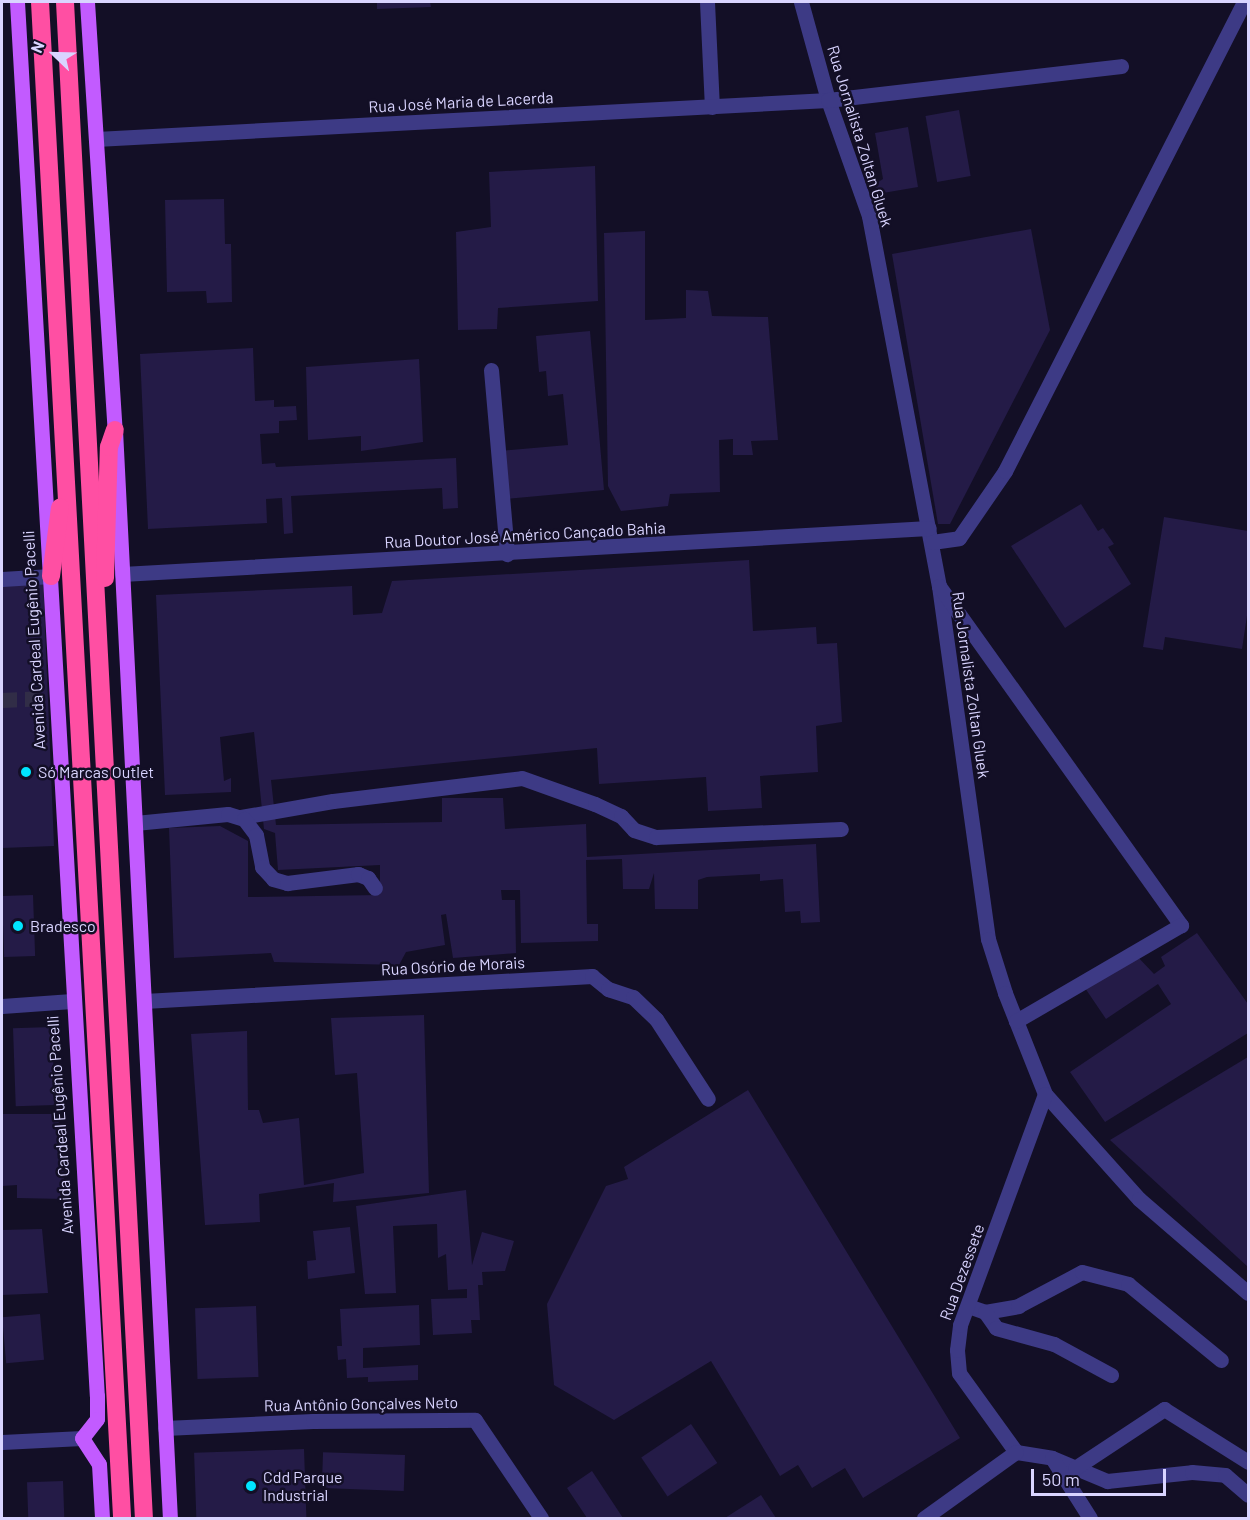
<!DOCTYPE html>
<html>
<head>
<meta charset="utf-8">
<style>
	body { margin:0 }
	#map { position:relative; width:1250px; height:1520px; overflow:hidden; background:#130f26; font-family:Barlow,sans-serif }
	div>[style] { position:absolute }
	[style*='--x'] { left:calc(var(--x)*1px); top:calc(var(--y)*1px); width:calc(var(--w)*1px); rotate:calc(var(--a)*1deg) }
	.building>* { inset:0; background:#241b47; transform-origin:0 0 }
	.minor-tunnel>* { height:15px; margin-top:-7.5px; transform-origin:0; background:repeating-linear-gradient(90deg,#312d47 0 15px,transparent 0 23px) }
	.minor>* { height:15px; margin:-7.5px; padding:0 7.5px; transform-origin:7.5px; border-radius:7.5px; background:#3d3a85 }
	.major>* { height:15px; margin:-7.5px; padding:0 7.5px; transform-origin:7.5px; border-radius:7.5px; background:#c25bff }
	.highway>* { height:18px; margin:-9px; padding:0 9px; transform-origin:9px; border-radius:9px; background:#ff4fa3 }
	.dots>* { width:16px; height:16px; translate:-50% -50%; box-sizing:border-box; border:3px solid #130f26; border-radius:50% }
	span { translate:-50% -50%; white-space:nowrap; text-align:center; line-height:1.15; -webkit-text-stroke:5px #130f26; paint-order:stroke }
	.street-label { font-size:16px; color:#d9d4ff }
	.poi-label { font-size:16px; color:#d9d4ff }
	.left { translate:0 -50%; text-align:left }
	.frame { position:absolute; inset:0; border:3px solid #d9d4ff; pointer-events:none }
	.north { position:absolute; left:24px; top:24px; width:60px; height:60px; -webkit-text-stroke:4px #130f26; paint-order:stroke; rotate:293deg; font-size:16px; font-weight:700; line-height:24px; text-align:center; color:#d9d4ff }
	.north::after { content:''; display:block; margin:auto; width:21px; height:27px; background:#d9d4ff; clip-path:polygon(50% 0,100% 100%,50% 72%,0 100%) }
	.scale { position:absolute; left:1031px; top:1469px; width:135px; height:27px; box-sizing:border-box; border:3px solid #d9d4ff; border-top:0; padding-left:8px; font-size:18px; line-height:21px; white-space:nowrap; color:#d9d4ff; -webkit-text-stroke:4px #130f26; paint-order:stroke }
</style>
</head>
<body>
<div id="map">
	<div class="building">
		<div style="clip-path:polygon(377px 2px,430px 2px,431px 7px,377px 9px)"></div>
		<div style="left:959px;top:110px;width:67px;height:34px;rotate:80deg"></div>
		<div style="clip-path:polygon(908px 127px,918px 187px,877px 194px,875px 184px,883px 179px,875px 133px)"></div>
		<div style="clip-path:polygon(595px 166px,598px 301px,498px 308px,497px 329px,458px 330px,456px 232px,491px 227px,489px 172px)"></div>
		<div style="clip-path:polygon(224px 199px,225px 244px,231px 244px,232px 302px,207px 303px,206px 291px,167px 292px,165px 200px)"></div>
		<div style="clip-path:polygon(1031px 229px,1050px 330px,950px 524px,938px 524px,892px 254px)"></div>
		<div style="clip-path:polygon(645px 231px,645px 320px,686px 318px,686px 290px,708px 291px,712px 316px,768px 317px,778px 440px,751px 441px,753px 455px,733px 455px,733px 439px,719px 440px,720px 492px,670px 494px,668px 506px,621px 511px,608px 486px,604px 233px)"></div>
		<div style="clip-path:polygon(590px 331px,604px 490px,505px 499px,500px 451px,568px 445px,563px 394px,548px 396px,546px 371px,539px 372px,536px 336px)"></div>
		<div style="clip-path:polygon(253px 348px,255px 401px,274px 400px,274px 407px,296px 406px,297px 420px,279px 421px,279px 433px,260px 434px,262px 464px,275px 463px,276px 467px,456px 458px,458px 508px,443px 509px,442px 488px,291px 496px,293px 533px,284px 534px,282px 498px,266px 499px,267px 523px,148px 529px,140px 354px)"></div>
		<div style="clip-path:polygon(419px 359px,423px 442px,361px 451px,361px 436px,308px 440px,306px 367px)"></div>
		<div style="clip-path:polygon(1081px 504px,1098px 531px,1103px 528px,1114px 544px,1108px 547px,1131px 584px,1065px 628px,1011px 546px)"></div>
		<div style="clip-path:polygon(1164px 517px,1248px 531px,1248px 609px,1242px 649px,1165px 637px,1163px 650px,1143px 647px)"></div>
		<div style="clip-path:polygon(749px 560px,753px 631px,816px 627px,817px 644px,837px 643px,842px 722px,816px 726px,818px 772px,760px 776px,762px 808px,708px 811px,706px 777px,599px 784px,597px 748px,271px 780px,276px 825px,442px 822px,442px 798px,503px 798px,505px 829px,586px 824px,587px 857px,816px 844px,820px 922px,801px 923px,800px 911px,785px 912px,783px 879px,760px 881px,760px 874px,707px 877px,698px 880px,698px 909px,655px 909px,654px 873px,649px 889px,623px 889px,622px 859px,586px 860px,587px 924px,598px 924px,598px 941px,521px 943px,520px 890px,501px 890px,502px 900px,515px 900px,516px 953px,453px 958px,446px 914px,441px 915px,445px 945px,406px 952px,399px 965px,274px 962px,271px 953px,174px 958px,169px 828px,220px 826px,248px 841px,248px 897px,380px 895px,380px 865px,278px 870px,275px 833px,264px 829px,254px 732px,220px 737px,224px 781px,231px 778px,231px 792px,165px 795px,156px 595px,352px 586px,353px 615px,382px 613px,392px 581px)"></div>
		<div style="clip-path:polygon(43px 578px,54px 846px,2px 848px,2px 580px)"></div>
		<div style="left:33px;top:895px;width:61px;height:31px;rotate:88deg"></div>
		<div style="clip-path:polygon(1197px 933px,1248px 1004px,1248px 1033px,1105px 1122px,1070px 1072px,1171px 1004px,1158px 984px,1106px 1019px,1085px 988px,1136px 955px,1154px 974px,1165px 966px,1161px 957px)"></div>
		<div style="clip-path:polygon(424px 1015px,429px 1193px,333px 1202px,334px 1183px,259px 1194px,260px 1222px,205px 1225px,191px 1034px,247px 1031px,248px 1110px,259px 1110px,263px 1123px,299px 1118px,304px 1185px,364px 1173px,357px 1073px,335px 1075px,331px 1018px)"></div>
		<div style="left:52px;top:1027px;width:78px;height:39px;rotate:88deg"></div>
		<div style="clip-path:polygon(1248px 1057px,1248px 1267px,1110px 1140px)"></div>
		<div style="clip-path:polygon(748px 1090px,960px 1438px,863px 1498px,845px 1468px,812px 1488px,798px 1465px,780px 1476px,711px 1361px,614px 1420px,554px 1385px,547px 1304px,606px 1186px,628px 1179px,624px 1167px)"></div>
		<div style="clip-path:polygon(2px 1114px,58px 1114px,66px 1199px,17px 1198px,17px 1185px,2px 1186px)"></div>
		<div style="clip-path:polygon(466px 1190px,472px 1265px,482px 1232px,514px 1241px,505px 1271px,482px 1272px,483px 1285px,478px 1285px,480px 1320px,471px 1320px,472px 1333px,433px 1335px,431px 1299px,467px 1298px,467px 1289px,448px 1290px,446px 1254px,438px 1258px,437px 1224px,393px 1226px,396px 1293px,365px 1294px,356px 1206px)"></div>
		<div style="clip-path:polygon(350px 1227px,355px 1273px,308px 1279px,307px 1261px,316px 1260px,313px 1231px)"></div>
		<div style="clip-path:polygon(42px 1229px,48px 1293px,2px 1295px,2px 1230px)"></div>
		<div style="clip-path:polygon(419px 1305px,420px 1345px,363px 1348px,363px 1368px,418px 1365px,418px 1380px,368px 1382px,368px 1377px,347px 1378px,346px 1359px,338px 1360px,337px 1346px,342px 1346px,340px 1309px)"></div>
		<div style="left:256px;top:1306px;width:71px;height:61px;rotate:88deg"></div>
		<div style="left:40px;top:1314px;width:46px;height:38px;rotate:85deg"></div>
		<div style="left:691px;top:1424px;width:47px;height:60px;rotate:56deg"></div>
		<div style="left:304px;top:1449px;width:69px;height:110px;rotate:88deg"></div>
		<div style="left:405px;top:1455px;width:36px;height:82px;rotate:92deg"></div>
		<div style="clip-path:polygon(592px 1471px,623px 1518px,587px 1518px,567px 1488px)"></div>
		<div style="left:63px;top:1481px;width:37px;height:36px;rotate:88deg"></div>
		<div style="clip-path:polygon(761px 1495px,776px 1518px,725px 1518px)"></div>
	</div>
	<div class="minor-tunnel">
		<div style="--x:2;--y:700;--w:44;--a:-2.6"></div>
	</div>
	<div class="minor">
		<div style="--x:707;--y:2;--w:105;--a:87.3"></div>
		<div style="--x:801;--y:2;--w:102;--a:74.6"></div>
		<div style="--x:828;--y:100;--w:123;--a:70.5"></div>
		<div style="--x:869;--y:216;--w:377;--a:79.3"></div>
		<div style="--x:939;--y:586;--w:356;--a:82.1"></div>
		<div style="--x:988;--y:939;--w:57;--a:72.5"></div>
		<div style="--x:1005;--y:993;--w:109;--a:68.4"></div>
		<div style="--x:1045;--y:1094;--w:141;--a:48.2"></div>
		<div style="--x:1139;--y:1199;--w:144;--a:40.8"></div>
		<div style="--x:96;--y:139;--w:733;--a:-3.05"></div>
		<div style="--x:828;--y:100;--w:295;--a:-6.6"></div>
		<div style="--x:491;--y:370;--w:185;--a:85"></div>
		<div style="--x:932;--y:542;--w:27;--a:-8"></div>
		<div style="--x:959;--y:538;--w:81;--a:-55.5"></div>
		<div style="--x:1005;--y:471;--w:526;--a:-63"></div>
		<div style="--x:122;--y:574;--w:808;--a:-3.26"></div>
		<div style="--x:2;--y:579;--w:49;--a:-3.5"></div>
		<div style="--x:939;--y:586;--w:417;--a:54.5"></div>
		<div style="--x:1181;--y:925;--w:191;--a:149.8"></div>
		<div style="--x:241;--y:817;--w:93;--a:-9.9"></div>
		<div style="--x:333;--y:801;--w:190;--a:-6.9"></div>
		<div style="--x:522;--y:778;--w:77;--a:19.6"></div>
		<div style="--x:595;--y:804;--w:29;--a:25"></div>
		<div style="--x:621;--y:816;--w:19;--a:47"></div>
		<div style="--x:634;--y:830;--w:23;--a:18"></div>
		<div style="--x:656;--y:837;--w:185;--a:-2.5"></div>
		<div style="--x:135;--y:823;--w:93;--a:-5.5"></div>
		<div style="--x:228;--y:814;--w:17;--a:17"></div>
		<div style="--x:244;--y:819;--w:20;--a:53"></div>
		<div style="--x:256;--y:835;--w:33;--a:79"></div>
		<div style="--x:262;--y:867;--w:16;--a:47"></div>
		<div style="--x:273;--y:879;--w:15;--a:16"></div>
		<div style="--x:287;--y:883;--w:72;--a:-7.2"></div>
		<div style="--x:358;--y:874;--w:11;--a:22"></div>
		<div style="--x:368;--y:878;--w:12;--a:55"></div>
		<div style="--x:144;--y:1001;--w:449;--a:-3.2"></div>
		<div style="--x:592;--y:976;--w:21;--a:39"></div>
		<div style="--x:608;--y:989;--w:26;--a:18"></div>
		<div style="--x:633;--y:997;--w:32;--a:44"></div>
		<div style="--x:656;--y:1019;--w:95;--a:57"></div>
		<div style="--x:2;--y:1006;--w:70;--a:-4.1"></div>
		<div style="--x:968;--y:1306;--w:18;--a:19"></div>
		<div style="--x:985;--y:1312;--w:34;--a:-10"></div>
		<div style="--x:1018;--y:1306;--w:72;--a:-28"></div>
		<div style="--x:1082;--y:1272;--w:48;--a:14.6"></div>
		<div style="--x:1128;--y:1284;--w:120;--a:39.3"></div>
		<div style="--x:985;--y:1312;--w:19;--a:55"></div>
		<div style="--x:996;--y:1328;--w:60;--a:15.4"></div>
		<div style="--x:1054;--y:1344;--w:65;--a:28.5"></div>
		<div style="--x:165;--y:1428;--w:148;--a:-2.7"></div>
		<div style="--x:313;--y:1421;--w:162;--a:-0.4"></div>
		<div style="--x:475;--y:1420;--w:118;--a:56"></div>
		<div style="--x:2;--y:1442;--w:80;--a:-2.9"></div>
		<div style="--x:1016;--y:1452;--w:97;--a:-125.8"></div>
		<div style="--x:959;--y:1373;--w:23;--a:-95"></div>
		<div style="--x:957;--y:1350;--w:25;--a:-83"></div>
		<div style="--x:960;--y:1325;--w:246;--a:-69.8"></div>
		<div style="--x:1016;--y:1452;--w:36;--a:9"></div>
		<div style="--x:1052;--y:1458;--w:60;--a:22.7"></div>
		<div style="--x:1107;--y:1481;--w:85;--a:-6"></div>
		<div style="--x:1192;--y:1472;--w:33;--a:5"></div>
		<div style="--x:1225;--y:1475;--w:30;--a:41"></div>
		<div style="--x:1052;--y:1458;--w:71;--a:57.7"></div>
		<div style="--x:1075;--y:1468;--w:107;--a:-33.5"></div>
		<div style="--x:1164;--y:1409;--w:99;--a:32.2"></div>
		<div style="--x:924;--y:1518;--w:113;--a:-35.7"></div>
	</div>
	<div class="major">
		<div style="--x:17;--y:2;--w:1396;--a:86.72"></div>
		<div style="--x:97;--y:1396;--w:23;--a:90"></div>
		<div style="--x:97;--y:1419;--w:24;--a:128"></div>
		<div style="--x:82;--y:1438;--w:31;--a:57"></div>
		<div style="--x:99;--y:1464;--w:54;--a:86.8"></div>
		<div style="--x:87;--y:2;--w:429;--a:86.3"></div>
		<div style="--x:115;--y:430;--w:1089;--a:87.11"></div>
	</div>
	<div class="highway">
		<div style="--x:40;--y:2;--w:1518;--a:86.9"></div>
		<div style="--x:65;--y:2;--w:1518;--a:87.02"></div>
		<div style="--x:51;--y:576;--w:69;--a:-82.5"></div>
		<div style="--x:105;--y:578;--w:131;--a:-88.3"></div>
		<div style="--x:109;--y:447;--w:18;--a:-71"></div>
	</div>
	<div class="dots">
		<div style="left:26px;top:772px;background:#00e5ff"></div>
		<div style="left:18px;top:926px;background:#00e5ff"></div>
		<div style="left:251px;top:1486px;background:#00e5ff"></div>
	</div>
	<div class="street-label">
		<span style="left:461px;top:102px;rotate:-3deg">Rua José Maria de Lacerda</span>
		<span style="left:860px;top:136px;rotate:73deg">Rua Jornalista Zoltan Gluek</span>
		<span style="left:525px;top:535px;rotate:-3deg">Rua Doutor José Américo Cançado Bahia</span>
		<span style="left:34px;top:640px;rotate:-93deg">Avenida Cardeal Eugênio Pacelli</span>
		<span style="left:971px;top:685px;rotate:82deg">Rua Jornalista Zoltan Gluek</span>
		<span style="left:453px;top:966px;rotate:-3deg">Rua Osório de Morais</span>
		<span style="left:60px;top:1125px;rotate:-94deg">Avenida Cardeal Eugênio Pacelli</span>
		<span style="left:962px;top:1272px;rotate:-70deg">Rua Dezessete</span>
		<span style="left:361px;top:1404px;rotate:-1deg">Rua Antônio Gonçalves Neto</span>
	</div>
	<div class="poi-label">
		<span class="left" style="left:38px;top:772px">Só Marcas Outlet</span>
		<span class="left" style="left:30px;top:926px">Bradesco</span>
		<span class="left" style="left:263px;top:1486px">Cdd Parque<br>Industrial</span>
	</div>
	<div class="frame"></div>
	<div class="north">N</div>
	<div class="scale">50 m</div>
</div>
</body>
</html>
